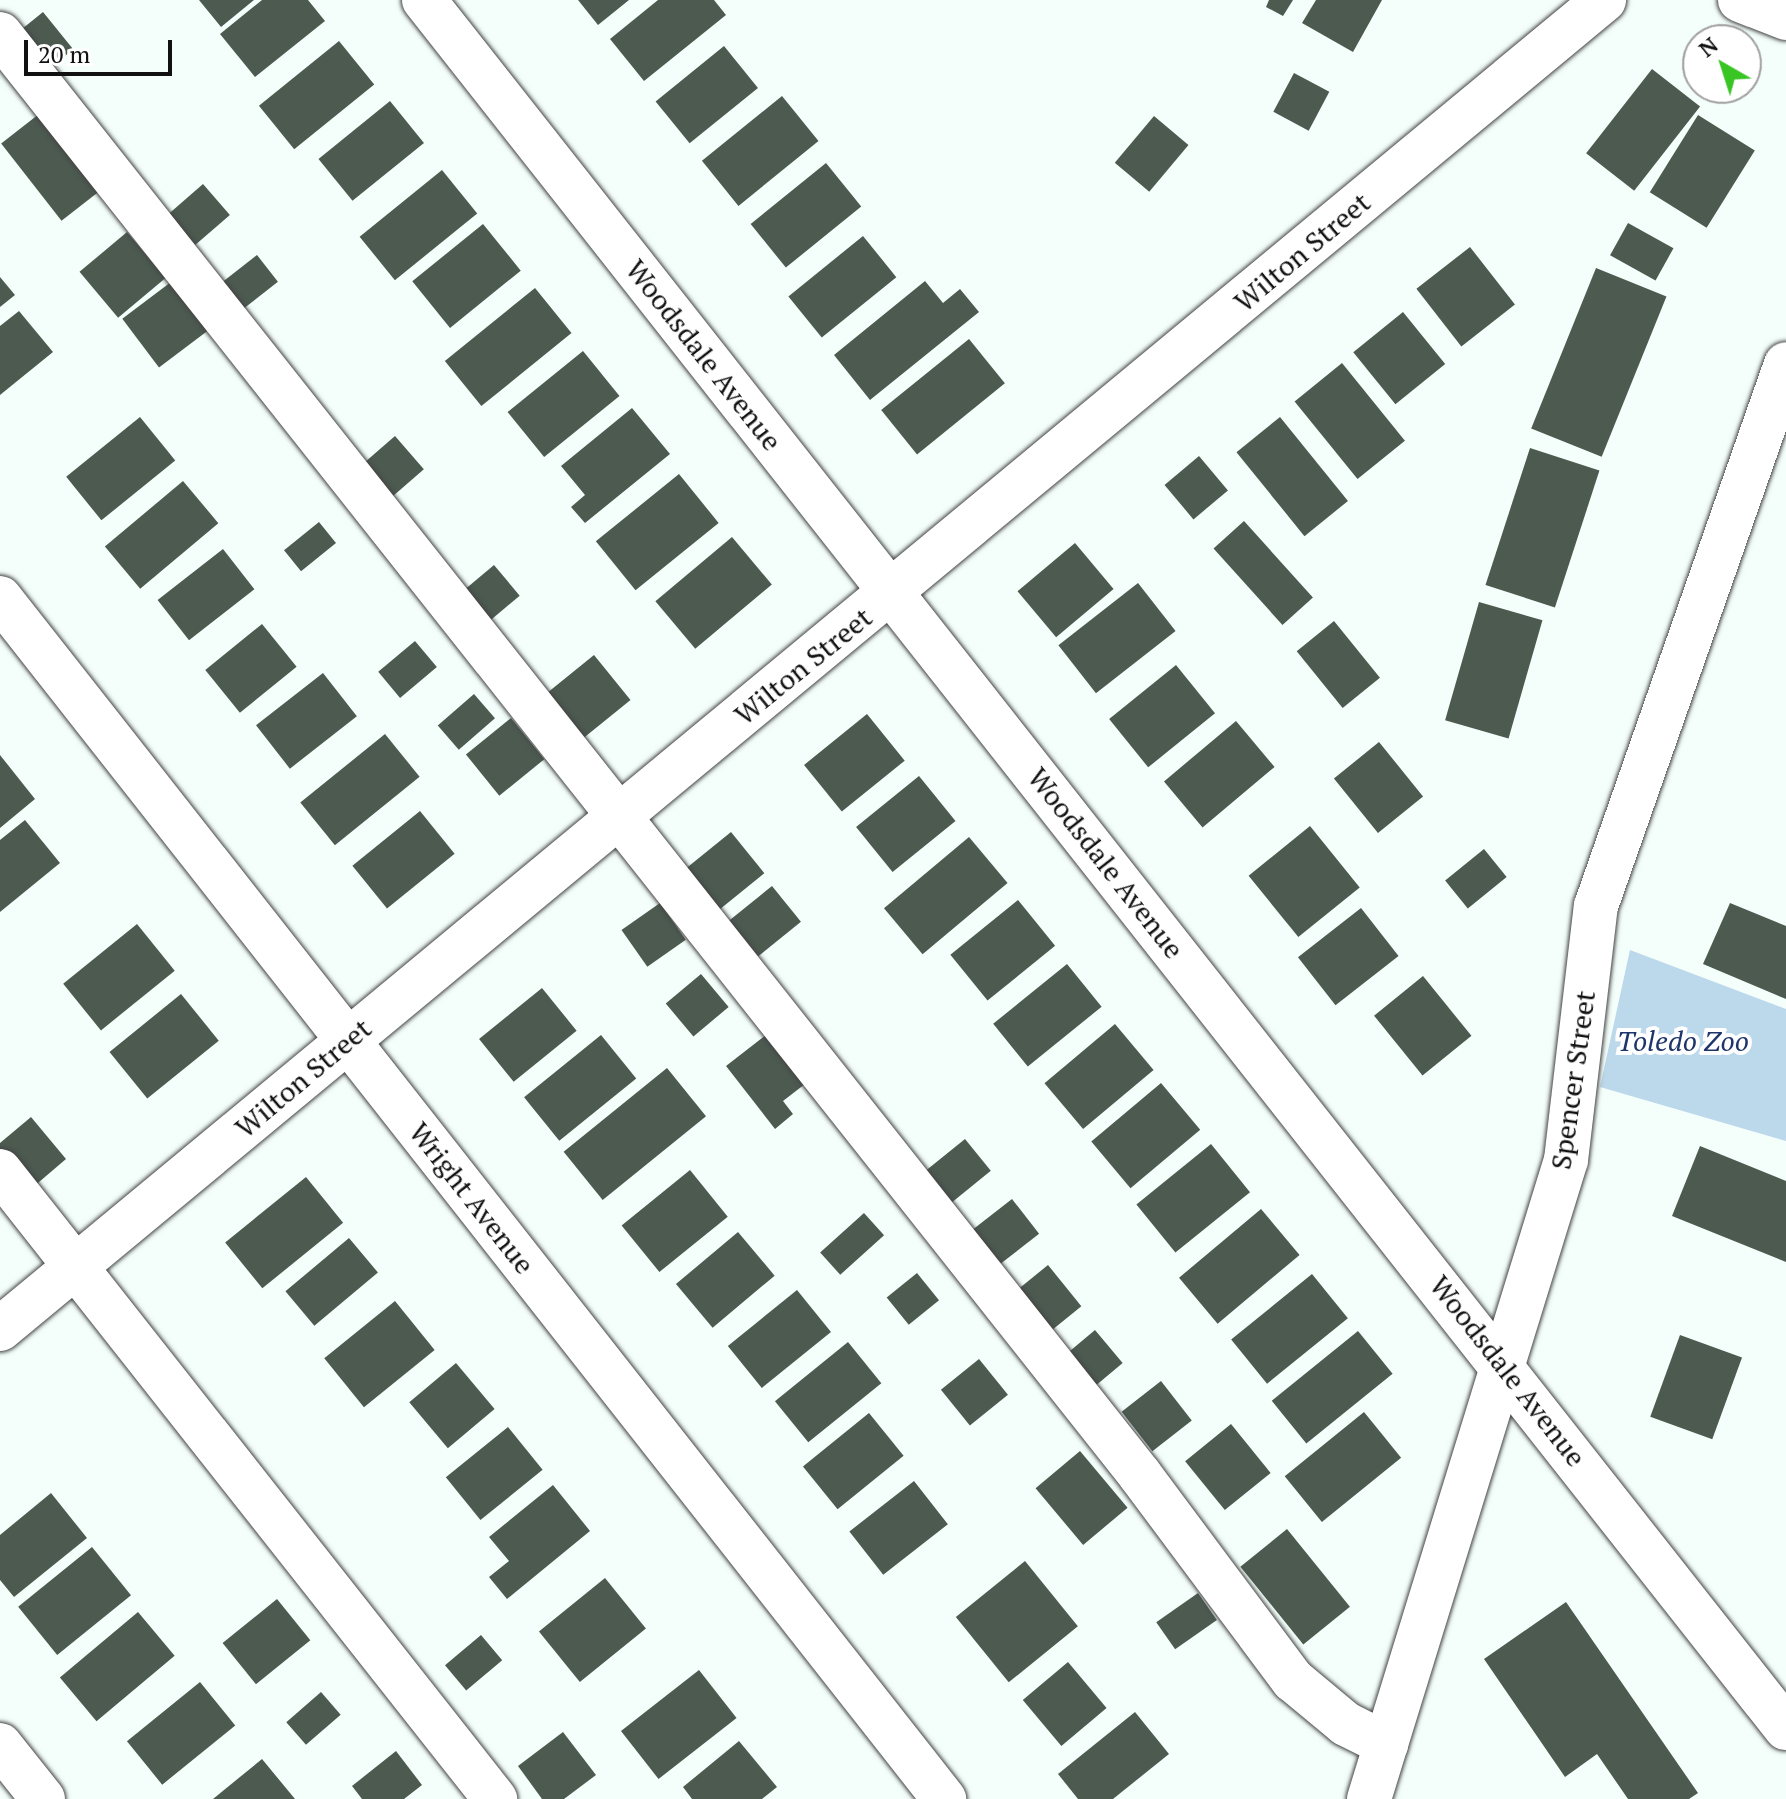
<!DOCTYPE html>
<html>
<head>
<meta charset="utf-8">
<style>
	body { margin:0 }
	#map { position:relative; width:1786px; height:1799px; overflow:hidden; background:#f4fffc; font-family:"PT Serif",serif }
	div>[style] { position:absolute }
	[style*='--x'] { left:calc(var(--x)*1px); top:calc(var(--y)*1px); width:calc(var(--w)*1px); rotate:calc(var(--a)*1deg) }
	.green>* { inset:0; background:#bcd8eb }
	.building>* { inset:0; background:#4c5a50; transform-origin:0 0 }
	.roads { filter:drop-shadow(0 0 2px #444) drop-shadow(0 0 2px #444) }
	.minor>* { height:44px; margin:-22px; padding:0 22px; transform-origin:22px; border-radius:22px; background:#fff }
	span { translate:-50% -50%; white-space:nowrap; text-align:center; line-height:1.15; -webkit-text-stroke:8px #fff; paint-order:stroke }
	.street-label { font-size:28px; color:#111 }
	.park-label { font-size:28px; color:#1e356b; font-style:italic }
	.north { position:absolute; left:1682px; top:24px; width:80px; height:80px; box-sizing:border-box; background:#fff; border:2px solid #a0a0a0; border-radius:50%; rotate:321deg; font-size:22px; font-weight:700; line-height:32px; text-align:center; color:#111 }
	.north::after { content:''; display:block; margin:auto; width:28px; height:36px; background:#39c524; clip-path:polygon(50% 0,100% 100%,50% 72%,0 100%) }
	.scale { position:absolute; left:24px; top:40px; width:148px; height:36px; box-sizing:border-box; border:4px solid #111; border-top:0; padding-left:10px; font-size:24px; line-height:28px; white-space:nowrap; color:#111; -webkit-text-stroke:6px #fff; paint-order:stroke }
</style>
</head>
<body>
<div id="map">
	<div class="green">
		<div style="clip-path:polygon(1630px 950px,1786px 1009px,1786px 1141px,1600px 1087px)"></div>
	</div>
	<div class="building">
		<div style="clip-path:polygon(199px 0,254px 0,221px 27px)"></div>
		<div style="clip-path:polygon(262px 0,308px 0,325px 21px,255px 77px,220px 34px)"></div>
		<div style="clip-path:polygon(578px 0,629px 0,598px 25px)"></div>
		<div style="clip-path:polygon(658px 0,714px 0,726px 15px,644px 81px,610px 39px)"></div>
		<div style="clip-path:polygon(1269px 0,1293px 0,1283px 16px,1266px 7px)"></div>
		<div style="clip-path:polygon(1316px 0,1382px 0,1353px 52px,1302px 23px)"></div>
		<div style="left:43px;top:12px;width:48px;height:33px;rotate:51deg"></div>
		<div style="left:339px;top:41px;width:56px;height:103px;rotate:51deg"></div>
		<div style="left:724px;top:46px;width:54px;height:88px;rotate:51deg"></div>
		<div style="left:1652px;top:69px;width:61px;height:107px;rotate:38deg"></div>
		<div style="left:1294px;top:73px;width:40px;height:44px;rotate:28deg"></div>
		<div style="left:782px;top:96px;width:58px;height:103px;rotate:51deg"></div>
		<div style="left:390px;top:101px;width:54px;height:92px;rotate:51deg"></div>
		<div style="left:39px;top:114px;width:98px;height:48px;rotate:52deg"></div>
		<div style="left:1698px;top:115px;width:67px;height:91px;rotate:32deg"></div>
		<div style="left:1154px;top:116px;width:45px;height:61px;rotate:40deg"></div>
		<div style="left:826px;top:163px;width:56px;height:97px;rotate:51deg"></div>
		<div style="left:442px;top:170px;width:56px;height:106px;rotate:51deg"></div>
		<div style="left:203px;top:184px;width:41px;height:46px;rotate:49deg"></div>
		<div style="left:1628px;top:223px;width:52px;height:37px;rotate:29deg"></div>
		<div style="left:483px;top:224px;width:60px;height:91px;rotate:51deg"></div>
		<div style="left:127px;top:232px;width:60px;height:62px;rotate:50deg"></div>
		<div style="left:863px;top:236px;width:53px;height:96px;rotate:51deg"></div>
		<div style="left:1470px;top:247px;width:73px;height:68px;rotate:52deg"></div>
		<div style="left:257px;top:255px;width:34px;height:43px;rotate:52deg"></div>
		<div style="left:1596px;top:268px;width:76px;height:173px;rotate:22deg"></div>
		<div style="clip-path:polygon(0 277px,15px 295px,0 307px)"></div>
		<div style="clip-path:polygon(925px 281px,943px 303px,960px 289px,979px 312px,870px 400px,834px 355px)"></div>
		<div style="left:171px;top:282px;width:61px;height:61px;rotate:53deg"></div>
		<div style="left:535px;top:288px;width:58px;height:116px;rotate:51deg"></div>
		<div style="clip-path:polygon(19px 311px,53px 352px,0 395px,0 326px)"></div>
		<div style="left:1403px;top:312px;width:67px;height:64px;rotate:51deg"></div>
		<div style="left:969px;top:339px;width:57px;height:113px;rotate:51deg"></div>
		<div style="left:583px;top:351px;width:58px;height:97px;rotate:51deg"></div>
		<div style="left:1342px;top:363px;width:100px;height:61px;rotate:51deg"></div>
		<div style="clip-path:polygon(632px 408px,670px 454px,585px 523px,571px 507px,585px 495px,561px 466px)"></div>
		<div style="left:140px;top:417px;width:56px;height:95px;rotate:51deg"></div>
		<div style="left:1280px;top:417px;width:108px;height:56px;rotate:51deg"></div>
		<div style="left:395px;top:436px;width:44px;height:45px;rotate:49deg"></div>
		<div style="left:1530px;top:448px;width:73px;height:144px;rotate:18deg"></div>
		<div style="left:1199px;top:456px;width:45px;height:45px;rotate:50deg"></div>
		<div style="left:679px;top:474px;width:63px;height:107px;rotate:51deg"></div>
		<div style="left:183px;top:481px;width:55px;height:102px;rotate:50deg"></div>
		<div style="left:1244px;top:521px;width:103px;height:41px;rotate:48deg"></div>
		<div style="left:319px;top:522px;width:27px;height:45px;rotate:51deg"></div>
		<div style="left:732px;top:537px;width:62px;height:100px;rotate:50deg"></div>
		<div style="left:1075px;top:543px;width:60px;height:75px;rotate:50deg"></div>
		<div style="left:223px;top:549px;width:51px;height:83px;rotate:52deg"></div>
		<div style="left:494px;top:565px;width:40px;height:42px;rotate:50deg"></div>
		<div style="left:1138px;top:583px;width:61px;height:101px;rotate:52deg"></div>
		<div style="left:1479px;top:602px;width:66px;height:123px;rotate:16deg"></div>
		<div style="left:1334px;top:621px;width:73px;height:48px;rotate:51deg"></div>
		<div style="left:262px;top:624px;width:55px;height:73px;rotate:51deg"></div>
		<div style="left:415px;top:641px;width:34px;height:48px;rotate:50deg"></div>
		<div style="left:594px;top:655px;width:58px;height:60px;rotate:51deg"></div>
		<div style="left:1176px;top:665px;width:62px;height:86px;rotate:51deg"></div>
		<div style="left:323px;top:673px;width:55px;height:85px;rotate:52deg"></div>
		<div style="left:474px;top:694px;width:32px;height:48px;rotate:49deg"></div>
		<div style="left:867px;top:714px;width:60px;height:81px;rotate:51deg"></div>
		<div style="left:511px;top:718px;width:53px;height:58px;rotate:51deg"></div>
		<div style="left:1236px;top:721px;width:60px;height:94px;rotate:50deg"></div>
		<div style="left:385px;top:734px;width:55px;height:109px;rotate:51deg"></div>
		<div style="left:1379px;top:742px;width:70px;height:58px;rotate:51deg"></div>
		<div style="clip-path:polygon(0 755px,35px 799px,0 828px)"></div>
		<div style="left:919px;top:776px;width:58px;height:81px;rotate:51deg"></div>
		<div style="left:420px;top:811px;width:55px;height:87px;rotate:51deg"></div>
		<div style="clip-path:polygon(25px 820px,60px 863px,0 912px,0 840px)"></div>
		<div style="left:1310px;top:826px;width:79px;height:79px;rotate:51deg"></div>
		<div style="left:731px;top:832px;width:53px;height:60px;rotate:51deg"></div>
		<div style="left:969px;top:837px;width:60px;height:111px;rotate:50deg"></div>
		<div style="left:1484px;top:849px;width:36px;height:50px;rotate:51deg"></div>
		<div style="left:772px;top:886px;width:46px;height:55px;rotate:51deg"></div>
		<div style="left:1018px;top:900px;width:59px;height:87px;rotate:51deg"></div>
		<div style="left:660px;top:903px;width:45px;height:47px;rotate:55deg"></div>
		<div style="clip-path:polygon(1730px 903px,1786px 926px,1786px 999px,1703px 964px)"></div>
		<div style="left:1361px;top:908px;width:61px;height:80px;rotate:52deg"></div>
		<div style="left:137px;top:924px;width:60px;height:95px;rotate:51deg"></div>
		<div style="left:1067px;top:964px;width:55px;height:95px;rotate:51deg"></div>
		<div style="left:701px;top:974px;width:43px;height:46px;rotate:50deg"></div>
		<div style="left:1423px;top:976px;width:77px;height:63px;rotate:51deg"></div>
		<div style="left:542px;top:988px;width:55px;height:81px;rotate:51deg"></div>
		<div style="left:181px;top:994px;width:60px;height:92px;rotate:51deg"></div>
		<div style="left:1115px;top:1024px;width:60px;height:92px;rotate:50deg"></div>
		<div style="left:601px;top:1035px;width:56px;height:99px;rotate:51deg"></div>
		<div style="clip-path:polygon(766px 1035px,805px 1084px,783px 1101px,793px 1114px,775px 1129px,726px 1066px)"></div>
		<div style="left:667px;top:1068px;width:62px;height:133px;rotate:51deg"></div>
		<div style="left:1161px;top:1083px;width:61px;height:91px;rotate:50deg"></div>
		<div style="clip-path:polygon(31px 1117px,66px 1159px,32px 1188px,0 1151px,0 1143px)"></div>
		<div style="left:965px;top:1139px;width:41px;height:55px;rotate:51deg"></div>
		<div style="left:1211px;top:1144px;width:62px;height:96px;rotate:51deg"></div>
		<div style="clip-path:polygon(1700px 1146px,1786px 1181px,1786px 1262px,1672px 1216px)"></div>
		<div style="left:690px;top:1170px;width:60px;height:88px;rotate:51deg"></div>
		<div style="left:306px;top:1177px;width:59px;height:104px;rotate:51deg"></div>
		<div style="left:1012px;top:1199px;width:44px;height:55px;rotate:52deg"></div>
		<div style="left:1261px;top:1209px;width:60px;height:107px;rotate:50deg"></div>
		<div style="left:864px;top:1213px;width:30px;height:59px;rotate:48deg"></div>
		<div style="left:738px;top:1232px;width:57px;height:81px;rotate:50deg"></div>
		<div style="left:349px;top:1238px;width:45px;height:83px;rotate:50deg"></div>
		<div style="left:1048px;top:1265px;width:53px;height:44px;rotate:51deg"></div>
		<div style="left:917px;top:1273px;width:35px;height:39px;rotate:51deg"></div>
		<div style="left:1312px;top:1274px;width:57px;height:104px;rotate:51deg"></div>
		<div style="left:797px;top:1290px;width:54px;height:89px;rotate:51deg"></div>
		<div style="left:395px;top:1301px;width:63px;height:91px;rotate:51deg"></div>
		<div style="left:1095px;top:1330px;width:43px;height:42px;rotate:50deg"></div>
		<div style="left:1358px;top:1331px;width:55px;height:111px;rotate:51deg"></div>
		<div style="left:1680px;top:1335px;width:66px;height:87px;rotate:20deg"></div>
		<div style="left:848px;top:1342px;width:53px;height:94px;rotate:51deg"></div>
		<div style="left:979px;top:1359px;width:46px;height:49px;rotate:51deg"></div>
		<div style="left:456px;top:1363px;width:60px;height:61px;rotate:50deg"></div>
		<div style="left:1161px;top:1381px;width:50px;height:50px;rotate:52deg"></div>
		<div style="left:1364px;top:1412px;width:59px;height:102px;rotate:51deg"></div>
		<div style="left:869px;top:1413px;width:55px;height:85px;rotate:51deg"></div>
		<div style="left:1231px;top:1424px;width:63px;height:59px;rotate:51deg"></div>
		<div style="left:508px;top:1427px;width:55px;height:80px;rotate:51deg"></div>
		<div style="left:1080px;top:1451px;width:74px;height:58px;rotate:50deg"></div>
		<div style="left:914px;top:1481px;width:55px;height:82px;rotate:52deg"></div>
		<div style="clip-path:polygon(553px 1485px,590px 1531px,507px 1599px,489px 1577px,509px 1561px,489px 1537px)"></div>
		<div style="clip-path:polygon(51px 1493px,87px 1538px,14px 1597px,0 1580px,0 1535px)"></div>
		<div style="left:1287px;top:1529px;width:100px;height:60px;rotate:51deg"></div>
		<div style="left:92px;top:1547px;width:62px;height:95px;rotate:51deg"></div>
		<div style="left:1025px;top:1561px;width:84px;height:89px;rotate:51deg"></div>
		<div style="left:605px;top:1578px;width:65px;height:85px;rotate:51deg"></div>
		<div style="left:1198px;top:1593px;width:33px;height:51px;rotate:55deg"></div>
		<div style="left:277px;top:1599px;width:53px;height:70px;rotate:51deg"></div>
		<div style="clip-path:polygon(1566px 1602px,1698px 1793px,1689px 1799px,1628px 1799px,1597px 1754px,1565px 1777px,1484px 1659px)"></div>
		<div style="left:138px;top:1612px;width:57px;height:102px;rotate:50deg"></div>
		<div style="left:481px;top:1635px;width:33px;height:47px;rotate:50deg"></div>
		<div style="left:1068px;top:1662px;width:60px;height:59px;rotate:50deg"></div>
		<div style="left:699px;top:1670px;width:61px;height:99px;rotate:52deg"></div>
		<div style="left:200px;top:1682px;width:56px;height:94px;rotate:51deg"></div>
		<div style="left:321px;top:1692px;width:30px;height:46px;rotate:49deg"></div>
		<div style="clip-path:polygon(1135px 1712px,1169px 1754px,1113px 1799px,1078px 1799px,1058px 1774px)"></div>
		<div style="clip-path:polygon(563px 1732px,596px 1775px,564px 1799px,542px 1799px,518px 1766px)"></div>
		<div style="clip-path:polygon(739px 1741px,777px 1787px,762px 1799px,692px 1799px,683px 1787px)"></div>
		<div style="clip-path:polygon(396px 1751px,422px 1785px,404px 1799px,362px 1799px,352px 1786px)"></div>
		<div style="clip-path:polygon(262px 1759px,295px 1799px,213px 1799px)"></div>
	</div>
	<div class="roads">
		<div class="minor">
			<div style="--x:424;--y:0;--w:2200;--a:51.76"></div>
			<div style="--x:1740;--y:0;--w:49;--a:21.4"></div>
			<div style="--x:0;--y:34;--w:1837;--a:51.65"></div>
			<div style="--x:1140;--y:1475;--w:256;--a:53.3"></div>
			<div style="--x:1293;--y:1680;--w:69;--a:39.7"></div>
			<div style="--x:1346;--y:1724;--w:45;--a:26.6"></div>
			<div style="--x:0;--y:598;--w:1528;--a:51.83"></div>
			<div style="--x:0;--y:1171;--w:800;--a:51.75"></div>
			<div style="--x:0;--y:1329;--w:2083;--a:-39.64"></div>
			<div style="--x:0;--y:1745;--w:69;--a:51.5"></div>
			<div style="--x:1369;--y:1799;--w:669;--a:-72.87"></div>
			<div style="--x:1566;--y:1160;--w:256;--a:-83.3"></div>
			<div style="--x:1596;--y:906;--w:574;--a:-70.68"></div>
		</div>
	</div>
	<div class="street-label">
		<span style="left:1302px;top:252px;rotate:-40deg">Wilton Street</span>
		<span style="left:704px;top:355px;rotate:52deg">Woodsdale Avenue</span>
		<span style="left:803px;top:666px;rotate:-39deg">Wilton Street</span>
		<span style="left:1106px;top:863px;rotate:52deg">Woodsdale Avenue</span>
		<span style="left:303px;top:1078px;rotate:-40deg">Wilton Street</span>
		<span style="left:1573px;top:1080px;rotate:-82deg">Spencer Street</span>
		<span style="left:472px;top:1198px;rotate:52deg">Wright Avenue</span>
		<span style="left:1508px;top:1371px;rotate:52deg">Woodsdale Avenue</span>
	</div>
	<div class="park-label">
		<span style="left:1683px;top:1041px">Toledo Zoo</span>
	</div>
	<div class="north">N</div>
	<div class="scale">20 m</div>
</div>
</body>
</html>
